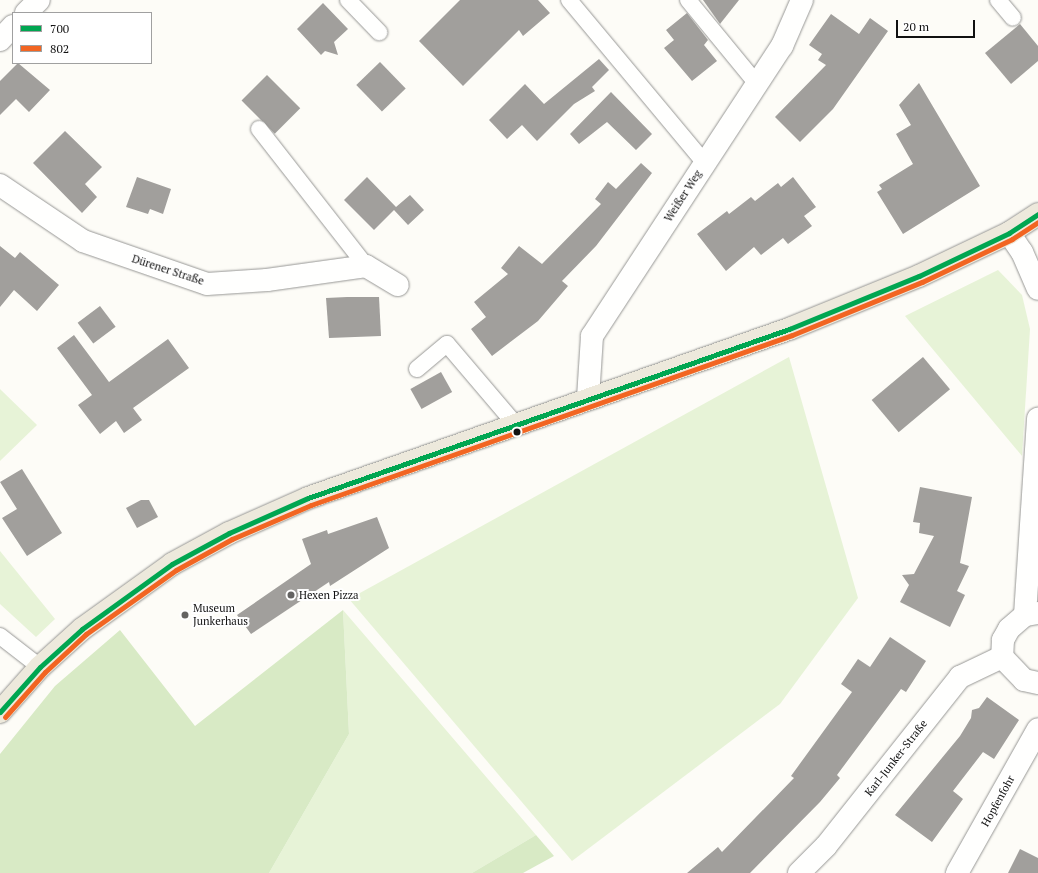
<!DOCTYPE html>
<html>
<head>
<meta charset="utf-8">
<style>
	body { margin:0 }
	#map { position:relative; width:1038px; height:873px; overflow:hidden; background:#fdfcf7; font-family:"PT Serif",serif }
	div>[style] { position:absolute }
	[style*='--x'] { left:calc(var(--x)*1px); top:calc(var(--y)*1px); width:calc(var(--w)*1px); rotate:calc(var(--a)*1deg) }
	.green>* { inset:0; background:#e7f3d7 }
	.forest>* { inset:0; background:#d8eac5 }
	.building>* { inset:0; background:#a19f9c; transform-origin:0 0 }
	.roads { filter:drop-shadow(0 0 1px #979795) drop-shadow(0 0 1px #979795) }
	.lane>* { height:16px; margin:-8px; padding:0 8px; transform-origin:8px; border-radius:8px; background:#fffffe }
	.street>* { height:22px; margin:-11px; padding:0 11px; transform-origin:11px; border-radius:11px; background:#fffffe }
	.primary>* { height:22px; margin:-11px; padding:0 11px; transform-origin:11px; border-radius:11px; background:#ede9dc }
	.bus-1>* { height:5px; margin:-2.5px; padding:0 2.5px; transform-origin:2.5px; border-radius:2.5px; background:#00a651 }
	.bus-2>* { height:5px; margin:-2.5px; padding:0 2.5px; transform-origin:2.5px; border-radius:2.5px; background:#f26522 }
	.dots>* { width:11px; height:11px; translate:-50% -50%; box-sizing:border-box; border:2px solid #fff; border-radius:50% }
	span { translate:-50% -50%; white-space:nowrap; text-align:center; line-height:1.15; -webkit-text-stroke:4px #fff; paint-order:stroke }
	.street-label { font-size:11px; color:#111 }
	.poi-label { font-size:11px; color:#111 }
	.left { translate:0 -50%; text-align:left }
	.legend { position:absolute; left:12px; top:12px; width:140px; height:52px; box-sizing:border-box; background:#fff; border:1px solid #a0a0a0; margin:0; padding:5px 7px; list-style:none; font-size:12px; color:#111 }
	.legend li { display:flex; align-items:center; gap:8px; height:20px }
	.legend b { width:20px; border:1px solid #a0a0a0 }
	.scale { position:absolute; left:896px; top:20px; width:79px; height:18px; box-sizing:border-box; border:2px solid #111; border-top:0; padding-left:5px; font-size:12px; line-height:14px; white-space:nowrap; color:#111; -webkit-text-stroke:3px #fff; paint-order:stroke }
</style>
</head>
<body>
<div id="map">
	<div class="green">
		<div style="clip-path:polygon(998px 270px,1022px 295px,1030px 329px,1022px 456px,905px 316px)"></div>
		<div style="clip-path:polygon(789px 357px,858px 598px,780px 704px,572px 861px,349px 599px)"></div>
		<div style="clip-path:polygon(0 389px,37px 425px,0 461px)"></div>
		<div style="clip-path:polygon(0 551px,55px 619px,36px 637px,0 604px)"></div>
		<div style="clip-path:polygon(343px 610px,536px 835px,472px 873px,269px 873px,349px 734px)"></div>
	</div>
	<div class="forest">
		<div style="clip-path:polygon(343px 610px,349px 734px,269px 873px,0 873px,0 754px,55px 686px,120px 630px,195px 726px)"></div>
		<div style="clip-path:polygon(536px 835px,554px 856px,523px 873px,472px 873px)"></div>
	</div>
	<div class="building">
		<div style="clip-path:polygon(460px 0,538px 0,550px 13px,523px 36px,519px 30px,463px 86px,419px 41px)"></div>
		<div style="clip-path:polygon(703px 0,739px 0,720px 24px)"></div>
		<div style="clip-path:polygon(323px 3px,348px 29px,334px 42px,338px 55px,325px 51px,321px 55px,297px 29px)"></div>
		<div style="clip-path:polygon(687px 13px,708px 40px,704px 45px,717px 61px,692px 81px,664px 48px,674px 40px,666px 30px)"></div>
		<div style="clip-path:polygon(831px 14px,859px 34px,870px 18px,888px 31px,833px 109px,800px 142px,775px 117px,826px 65px,818px 60px,822px 54px,809px 45px)"></div>
		<div style="clip-path:polygon(1020px 24px,1038px 46px,1038px 61px,1011px 84px,985px 53px)"></div>
		<div style="clip-path:polygon(599px 59px,609px 70px,592px 87px,595px 91px,574px 104px,537px 141px,522px 125px,507px 139px,489px 120px,525px 84px,544px 104px)"></div>
		<div style="left:380px;top:62px;width:37px;height:33px;rotate:46deg"></div>
		<div style="clip-path:polygon(18px 63px,50px 90px,29px 112px,16px 99px,0 115px,0 81px)"></div>
		<div style="left:267px;top:75px;width:47px;height:36px;rotate:45deg"></div>
		<div style="clip-path:polygon(919px 83px,980px 186px,903px 234px,877px 192px,882px 189px,879px 185px,913px 164px,896px 134px,911px 125px,899px 105px)"></div>
		<div style="clip-path:polygon(611px 92px,652px 134px,636px 150px,607px 122px,579px 144px,570px 134px)"></div>
		<div style="clip-path:polygon(65px 131px,102px 167px,85px 184px,97px 197px,82px 213px,33px 163px)"></div>
		<div style="clip-path:polygon(641px 163px,652px 173px,596px 246px,562px 281px,568px 286px,538px 321px,492px 356px,471px 329px,486px 317px,474px 302px,508px 274px,501px 268px,519px 246px,542px 264px,601px 204px,595px 199px,608px 182px,616px 189px)"></div>
		<div style="clip-path:polygon(137px 177px,171px 189px,163px 214px,150px 209px,148px 214px,126px 207px)"></div>
		<div style="clip-path:polygon(367px 177px,396px 207px,410px 195px,424px 210px,408px 225px,394px 210px,374px 230px,344px 200px)"></div>
		<div style="clip-path:polygon(793px 177px,816px 207px,804px 216px,812px 226px,788px 244px,783px 238px,761px 255px,754px 247px,726px 271px,697px 234px,727px 211px,729px 214px,751px 197px,755px 201px,778px 183px,781px 187px)"></div>
		<div style="clip-path:polygon(0 246px,15px 258px,20px 252px,59px 285px,37px 311px,14px 290px,0 307px)"></div>
		<div style="clip-path:polygon(347px 297px,379px 297px,381px 336px,329px 338px,326px 298px)"></div>
		<div style="left:100px;top:306px;width:26px;height:28px;rotate:53deg"></div>
		<div style="clip-path:polygon(74px 335px,109px 382px,168px 339px,189px 368px,133px 408px,142px 420px,124px 433px,116px 421px,100px 434px,78px 405px,92px 395px,57px 348px)"></div>
		<div style="left:923px;top:357px;width:42px;height:67px;rotate:50deg"></div>
		<div style="left:441px;top:372px;width:23px;height:35px;rotate:61deg"></div>
		<div style="clip-path:polygon(22px 469px,62px 533px,27px 556px,2px 518px,17px 509px,0 482px)"></div>
		<div style="clip-path:polygon(920px 487px,972px 497px,960px 563px,969px 566px,957px 591px,965px 595px,950px 627px,900px 602px,909px 585px,902px 575px,914px 574px,934px 536px,919px 533px,920px 523px,913px 522px)"></div>
		<div style="clip-path:polygon(141px 500px,149px 500px,158px 517px,137px 528px,126px 508px)"></div>
		<div style="clip-path:polygon(377px 517px,389px 548px,330px 586px,329px 582px,251px 634px,237px 615px,311px 564px,302px 539px,327px 530px,328px 534px)"></div>
		<div style="clip-path:polygon(890px 637px,926px 661px,906px 692px,901px 689px,837px 775px,840px 778px,820px 802px,750px 873px,687px 873px,718px 847px,722px 852px,794px 778px,791px 776px,852px 692px,841px 684px,858px 659px,870px 667px)"></div>
		<div style="clip-path:polygon(987px 697px,1019px 720px,994px 759px,983px 752px,953px 791px,963px 799px,932px 842px,895px 815px,960px 736px,971px 718px,972px 710px,979px 708px)"></div>
		<div style="clip-path:polygon(1020px 849px,1038px 858px,1038px 873px,1008px 873px)"></div>
	</div>
	<div class="roads">
		<div class="lane">
			<div style="--x:348;--y:0;--w:45;--a:45.9"></div>
			<div style="--x:569;--y:0;--w:212;--a:50.2"></div>
			<div style="--x:688;--y:0;--w:109;--a:50.6"></div>
			<div style="--x:998;--y:0;--w:23;--a:50"></div>
			<div style="--x:259;--y:129;--w:174;--a:52"></div>
			<div style="--x:417;--y:369;--w:39;--a:-40"></div>
			<div style="--x:447;--y:344;--w:106;--a:49.6"></div>
			<div style="--x:0;--y:636;--w:51;--a:37.8"></div>
		</div>
		<div class="street">
			<div style="--x:26;--y:13;--w:18;--a:-45"></div>
			<div style="--x:0;--y:40;--w:19;--a:-47"></div>
			<div style="--x:0;--y:185;--w:100;--a:34"></div>
			<div style="--x:83;--y:241;--w:131;--a:19.1"></div>
			<div style="--x:207;--y:284;--w:60;--a:-3.8"></div>
			<div style="--x:267;--y:280;--w:100;--a:-8"></div>
			<div style="--x:366;--y:266;--w:37;--a:31"></div>
			<div style="--x:1009;--y:233;--w:23;--a:56"></div>
			<div style="--x:1022;--y:252;--w:40;--a:66.6"></div>
			<div style="--x:588;--y:398;--w:62;--a:-86.3"></div>
			<div style="--x:592;--y:336;--w:347;--a:-56.8"></div>
			<div style="--x:782;--y:46;--w:50;--a:-66.5"></div>
			<div style="--x:1038;--y:613;--w:13;--a:171"></div>
			<div style="--x:1025;--y:615;--w:21;--a:139"></div>
			<div style="--x:1009;--y:629;--w:13;--a:119"></div>
			<div style="--x:1003;--y:640;--w:17;--a:93"></div>
			<div style="--x:1002;--y:657;--w:32;--a:46"></div>
			<div style="--x:1024;--y:680;--w:14;--a:12"></div>
			<div style="--x:1025;--y:615;--w:197;--a:-86.2"></div>
			<div style="--x:799;--y:873;--w:38;--a:-45"></div>
			<div style="--x:826;--y:846;--w:216;--a:-51.6"></div>
			<div style="--x:960;--y:677;--w:47;--a:-25.5"></div>
			<div style="--x:957;--y:873;--w:165;--a:-60.6"></div>
		</div>
		<div class="primary">
			<div style="--x:0;--y:712;--w:60;--a:-48.4"></div>
			<div style="--x:40;--y:667;--w:57;--a:-42.1"></div>
			<div style="--x:82;--y:629;--w:111;--a:-35.8"></div>
			<div style="--x:172;--y:564;--w:65;--a:-28.5"></div>
			<div style="--x:229;--y:533;--w:86;--a:-23.9"></div>
			<div style="--x:308;--y:498;--w:510;--a:-19.36"></div>
			<div style="--x:789;--y:329;--w:140;--a:-22.2"></div>
			<div style="--x:919;--y:276;--w:100;--a:-25.5"></div>
			<div style="--x:1009;--y:233;--w:35;--a:-33"></div>
		</div>
	</div>
	<div class="bus-1">
		<div style="--x:0;--y:712;--w:60;--a:-48.4"></div>
		<div style="--x:40;--y:667;--w:57;--a:-42.1"></div>
		<div style="--x:82;--y:629;--w:111;--a:-35.8"></div>
		<div style="--x:172;--y:564;--w:65;--a:-28.5"></div>
		<div style="--x:229;--y:533;--w:86;--a:-23.9"></div>
		<div style="--x:308;--y:498;--w:510;--a:-19.36"></div>
		<div style="--x:789;--y:329;--w:140;--a:-22.2"></div>
		<div style="--x:919;--y:276;--w:100;--a:-25.5"></div>
		<div style="--x:1009;--y:233;--w:35;--a:-33"></div>
	</div>
	<div class="bus-2">
		<div style="--x:5;--y:717;--w:60;--a:-48.4"></div>
		<div style="--x:45;--y:672;--w:56;--a:-42.8"></div>
		<div style="--x:86;--y:634;--w:110;--a:-35.4"></div>
		<div style="--x:176;--y:570;--w:64;--a:-29"></div>
		<div style="--x:232;--y:539;--w:86;--a:-23.3"></div>
		<div style="--x:311;--y:505;--w:510;--a:-19.46"></div>
		<div style="--x:792;--y:335;--w:140;--a:-22.2"></div>
		<div style="--x:922;--y:282;--w:100;--a:-25.5"></div>
		<div style="--x:1012;--y:239;--w:31;--a:-33"></div>
	</div>
	<div class="dots">
		<div style="left:517px;top:432px;background:#111"></div>
		<div style="left:291px;top:595px;background:#646362"></div>
		<div style="left:185px;top:615px;background:#646362"></div>
	</div>
	<div class="street-label">
		<span style="left:683px;top:196px;rotate:-57deg">Weißer Weg</span>
		<span style="left:168px;top:270px;rotate:18deg">Dürener Straße</span>
		<span style="left:896px;top:758px;rotate:-52deg">Karl-Junker-Straße</span>
		<span style="left:998px;top:801px;rotate:-61deg">Hopfenfohr</span>
	</div>
	<div class="poi-label">
		<span class="left" style="left:299px;top:595px">Hexen Pizza</span>
		<span class="left" style="left:193px;top:615px">Museum<br>Junkerhaus</span>
	</div>
	<ul class="legend">
	<li><b style="height:5px;background:#00a651"></b>700</li>
	<li><b style="height:5px;background:#f26522"></b>802</li>
	</ul>
	<div class="scale">20 m</div>
</div>
</body>
</html>
